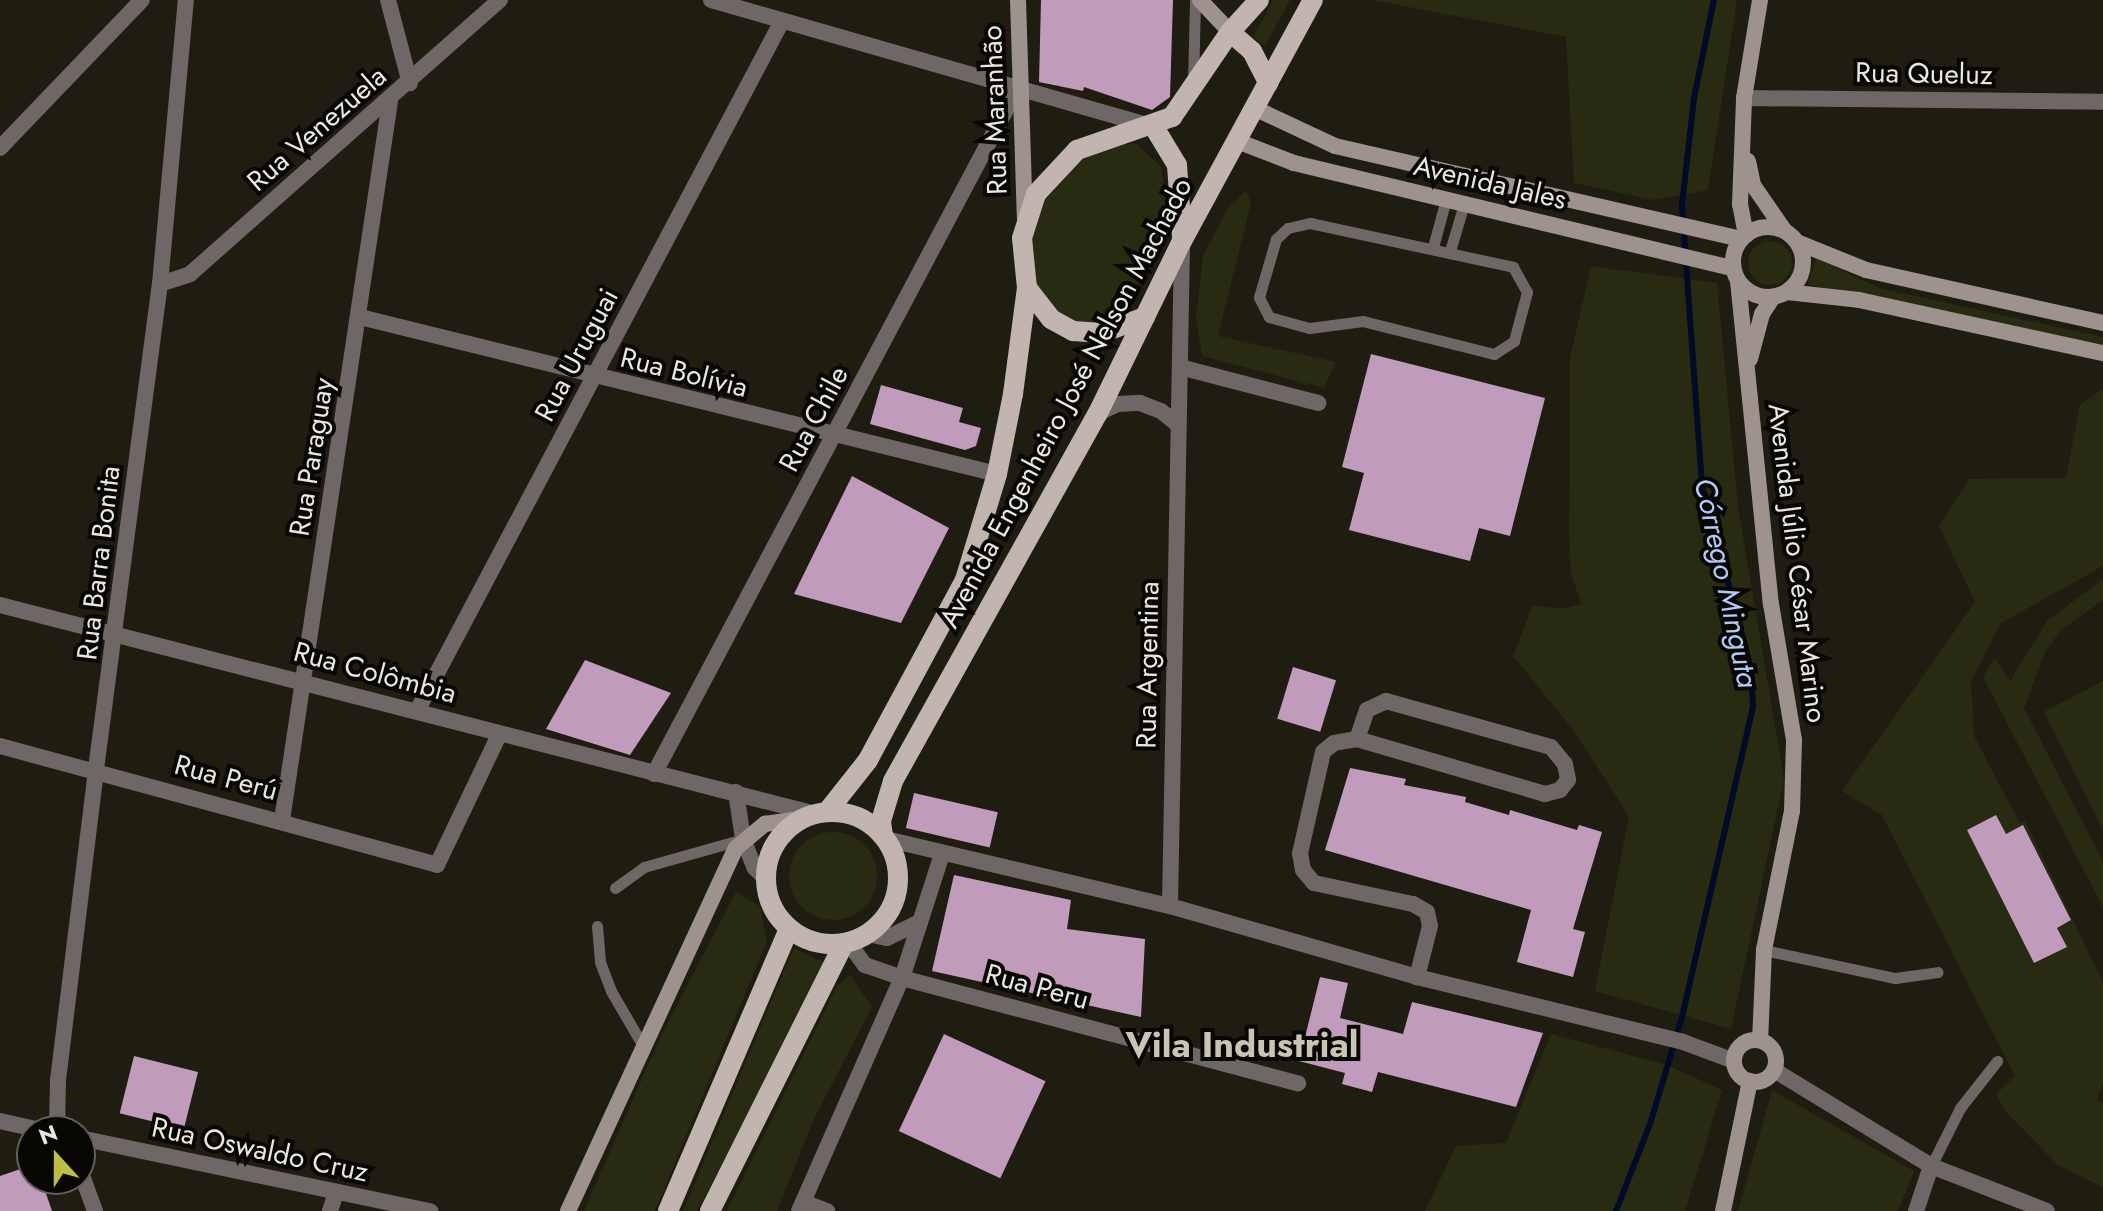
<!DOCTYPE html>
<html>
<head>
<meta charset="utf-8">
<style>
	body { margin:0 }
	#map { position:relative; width:2103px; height:1211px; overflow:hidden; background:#1f1d11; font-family:Jost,sans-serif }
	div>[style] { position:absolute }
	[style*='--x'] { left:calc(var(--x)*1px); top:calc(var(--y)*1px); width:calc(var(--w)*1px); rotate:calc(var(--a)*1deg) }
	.green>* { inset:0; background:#282b12 }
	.round { border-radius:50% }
	.stream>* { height:6px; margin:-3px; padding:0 3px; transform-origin:3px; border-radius:3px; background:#010a27 }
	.building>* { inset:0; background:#c19bbc; transform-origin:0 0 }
	.lane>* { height:11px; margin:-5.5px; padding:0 5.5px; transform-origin:5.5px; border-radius:5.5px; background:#6e6765 }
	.street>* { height:16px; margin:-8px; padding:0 8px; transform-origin:8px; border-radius:8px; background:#6e6765 }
	.secondary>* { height:16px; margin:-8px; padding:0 8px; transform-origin:8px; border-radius:8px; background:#9e928e }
	.secondary>.ring { margin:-8px; padding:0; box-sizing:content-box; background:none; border:16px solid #9e928e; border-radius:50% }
	.primary>* { height:20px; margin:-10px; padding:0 10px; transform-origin:10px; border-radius:10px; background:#c2b4ae }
	.primary>.ring { margin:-10px; padding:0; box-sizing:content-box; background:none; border:20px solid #c2b4ae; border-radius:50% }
	span { translate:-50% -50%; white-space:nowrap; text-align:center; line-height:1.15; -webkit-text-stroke:8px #080704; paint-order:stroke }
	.street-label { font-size:28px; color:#e9e8e0 }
	.water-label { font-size:30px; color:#b0cafa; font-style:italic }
	.district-label { font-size:36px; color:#c8c5b5; font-weight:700 }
	.north { position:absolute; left:16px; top:1115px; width:80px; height:80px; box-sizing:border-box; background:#080704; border:2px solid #62615c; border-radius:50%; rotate:339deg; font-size:22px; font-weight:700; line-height:32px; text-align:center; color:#e9e8e0 }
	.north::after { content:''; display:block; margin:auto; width:28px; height:36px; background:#bcbf44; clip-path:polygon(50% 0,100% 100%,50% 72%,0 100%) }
</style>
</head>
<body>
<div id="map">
	<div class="green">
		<div style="clip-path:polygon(1273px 0,1290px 0,1265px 46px,1253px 38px)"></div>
		<div style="clip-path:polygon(1372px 0,1737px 0,1708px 190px,1654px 200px,1574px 183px,1566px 37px)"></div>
		<div style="clip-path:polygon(1114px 144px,1137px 144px,1161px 167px,1166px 202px,1162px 235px,1126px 306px,1106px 321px,1083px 325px,1066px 321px,1031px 285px,1029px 228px,1040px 198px,1085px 154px)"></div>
		<div style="clip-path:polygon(1246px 191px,1251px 203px,1218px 336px,1336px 362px,1324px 388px,1202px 356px,1196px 318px,1203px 256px,1227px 209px)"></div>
		<div class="round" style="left:1748px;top:241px;width:44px;height:44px"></div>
		<div style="clip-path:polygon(1816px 258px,1879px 288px,2103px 337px,2103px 348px,1814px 286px,1808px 284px)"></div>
		<div style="clip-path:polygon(1591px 266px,1717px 283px,1738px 507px,1784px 779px,1731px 1029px,1595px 991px,1629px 816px,1571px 727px,1513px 656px,1533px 605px,1561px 609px,1581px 604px,1571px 573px,1569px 535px,1570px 358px)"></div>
		<div style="clip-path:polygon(evenodd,2103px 389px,2103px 566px,2001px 623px,1971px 681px,1974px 736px,2019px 822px,2025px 821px,2103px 982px,2103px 1084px,2097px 1100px,2103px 1105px,2103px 1187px,2058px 1165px,2005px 1111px,1996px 1094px,2015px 1076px,1882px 815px,1842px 791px,1975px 602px,1939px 526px,1969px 479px,2066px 478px,2080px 405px,2103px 389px,1996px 816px,2006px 834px,2024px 826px,2071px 920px,2057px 928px,2066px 947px,2034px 963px,1967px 830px,1996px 816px)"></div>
		<div style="clip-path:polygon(2103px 579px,2103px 600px,2061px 630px,2045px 652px,2024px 708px,2103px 862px,2103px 907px,1983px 677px,1995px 658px,2010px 681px,2047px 621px)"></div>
		<div style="clip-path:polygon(2103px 681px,2103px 830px,2044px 712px)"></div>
		<div class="round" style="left:789px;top:832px;width:88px;height:88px"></div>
		<div style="clip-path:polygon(736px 892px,760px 906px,767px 941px,655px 1211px,584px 1211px,660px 1038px)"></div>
		<div style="clip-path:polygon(794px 948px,827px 964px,697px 1211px,683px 1211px)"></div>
		<div style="clip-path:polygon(850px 975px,872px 1007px,814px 1119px,777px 1211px,727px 1211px,837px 986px)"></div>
		<div style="clip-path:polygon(1551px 1034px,1667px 1065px,1722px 1090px,1685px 1211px,1425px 1211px,1456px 1146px,1506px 1143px)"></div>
		<div style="clip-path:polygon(1772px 1090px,1914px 1171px,1898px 1211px,1738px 1211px)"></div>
	</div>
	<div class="stream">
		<div style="--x:1616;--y:1211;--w:97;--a:-68.7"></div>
		<div style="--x:1651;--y:1121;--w:109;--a:-73.4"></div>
		<div style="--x:1682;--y:1017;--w:318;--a:-77.1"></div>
		<div style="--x:1753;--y:707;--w:39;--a:-93"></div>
		<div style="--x:1751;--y:668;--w:189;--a:-105"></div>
		<div style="--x:1702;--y:485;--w:281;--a:-94.1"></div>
		<div style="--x:1682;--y:205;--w:108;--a:-83.6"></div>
		<div style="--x:1694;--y:98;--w:100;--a:-78.5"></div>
	</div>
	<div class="building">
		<div style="clip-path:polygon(1041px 0,1173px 0,1170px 97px,1152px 110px,1084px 87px,1083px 91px,1039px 82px)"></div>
		<div style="clip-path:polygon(1371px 354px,1545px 398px,1510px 536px,1479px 528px,1470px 561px,1349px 530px,1364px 473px,1342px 467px)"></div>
		<div style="clip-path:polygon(881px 385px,963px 408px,959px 422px,981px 428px,976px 446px,965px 450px,870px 424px)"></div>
		<div style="clip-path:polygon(852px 476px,949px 528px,901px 623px,794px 594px)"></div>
		<div style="clip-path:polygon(585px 660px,671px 693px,630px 755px,546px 729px)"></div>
		<div style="left:1293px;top:667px;width:45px;height:54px;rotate:17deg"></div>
		<div style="clip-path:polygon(1350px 768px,1406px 779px,1404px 785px,1466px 797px,1465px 802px,1509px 815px,1510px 810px,1577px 830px,1579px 825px,1602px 832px,1573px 929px,1585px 932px,1573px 977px,1517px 962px,1531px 910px,1325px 850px)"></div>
		<div style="left:914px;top:793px;width:86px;height:36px;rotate:13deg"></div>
		<div style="clip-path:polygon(1996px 815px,2006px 834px,2023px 825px,2071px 920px,2057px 928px,2067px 947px,2034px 963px,1967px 830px)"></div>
		<div style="clip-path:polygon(954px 875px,1071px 900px,1067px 929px,1145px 939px,1141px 1017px,932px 971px)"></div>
		<div style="clip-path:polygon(1320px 977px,1348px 983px,1340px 1018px,1403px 1034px,1412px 1002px,1543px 1033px,1516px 1107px,1378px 1072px,1372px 1092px,1342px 1084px,1345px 1073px,1299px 1061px)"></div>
		<div style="left:944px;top:1034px;width:112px;height:107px;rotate:25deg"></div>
		<div style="left:134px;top:1056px;width:66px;height:59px;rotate:14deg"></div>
		<div style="clip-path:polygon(32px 1165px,32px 1179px,41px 1179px,52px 1211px,0 1211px,0 1176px)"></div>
	</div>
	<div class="lane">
		<div style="--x:1193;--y:83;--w:83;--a:-88.6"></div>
		<div style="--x:1310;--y:223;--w:208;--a:12.2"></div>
		<div style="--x:1513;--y:267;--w:29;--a:61"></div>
		<div style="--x:1527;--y:292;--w:51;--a:104.9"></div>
		<div style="--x:1514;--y:341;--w:24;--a:147"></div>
		<div style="--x:1494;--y:354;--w:135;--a:-165.9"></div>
		<div style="--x:1363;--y:321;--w:54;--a:172.6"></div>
		<div style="--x:1309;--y:328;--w:41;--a:-164.6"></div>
		<div style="--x:1269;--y:317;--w:22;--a:-117"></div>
		<div style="--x:1259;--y:297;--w:60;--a:-73.7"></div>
		<div style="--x:1276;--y:239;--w:16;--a:-43"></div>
		<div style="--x:1288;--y:228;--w:23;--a:-13"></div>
		<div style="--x:1433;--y:247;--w:50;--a:-74.8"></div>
		<div style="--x:1450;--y:251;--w:49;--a:-73.4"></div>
		<div style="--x:615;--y:888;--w:36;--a:-36"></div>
		<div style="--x:644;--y:867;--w:103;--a:-15.8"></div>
		<div style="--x:597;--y:926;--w:36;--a:85"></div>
		<div style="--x:600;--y:962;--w:31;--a:69"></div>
		<div style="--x:611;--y:991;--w:64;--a:59.8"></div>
		<div style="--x:1764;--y:950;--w:134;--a:12.1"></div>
		<div style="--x:1895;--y:978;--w:43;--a:-7.9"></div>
		<div style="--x:1931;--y:1166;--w:65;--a:-63.4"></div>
		<div style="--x:1960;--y:1108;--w:60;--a:-51.8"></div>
	</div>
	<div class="street">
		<div style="--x:388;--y:0;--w:86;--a:75.2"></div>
		<div style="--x:711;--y:0;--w:458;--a:16"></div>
		<div style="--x:1744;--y:98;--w:359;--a:0.6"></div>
		<div style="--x:0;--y:148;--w:205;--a:-46.2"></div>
		<div style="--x:160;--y:284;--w:32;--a:-18"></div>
		<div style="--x:190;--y:274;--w:414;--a:-41.5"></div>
		<div style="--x:360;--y:317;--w:656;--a:13.85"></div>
		<div style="--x:1180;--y:367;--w:143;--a:14.6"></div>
		<div style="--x:1098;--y:413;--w:22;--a:-24"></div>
		<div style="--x:1118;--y:404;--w:22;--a:-3"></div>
		<div style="--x:1140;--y:403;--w:22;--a:21"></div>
		<div style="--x:1161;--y:411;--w:22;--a:39"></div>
		<div style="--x:0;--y:605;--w:841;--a:14.38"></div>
		<div style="--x:417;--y:711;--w:778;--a:-62.12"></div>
		<div style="--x:1357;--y:739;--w:31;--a:-71"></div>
		<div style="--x:1367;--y:710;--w:21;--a:-25"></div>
		<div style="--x:1386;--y:701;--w:171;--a:15.6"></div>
		<div style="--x:1551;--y:747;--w:22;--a:51"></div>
		<div style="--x:1565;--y:764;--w:16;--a:79"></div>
		<div style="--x:1568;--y:780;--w:13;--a:129"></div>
		<div style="--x:1560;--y:790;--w:16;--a:165"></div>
		<div style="--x:1545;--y:794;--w:196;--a:-163.7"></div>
		<div style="--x:1357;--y:739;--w:23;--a:170"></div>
		<div style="--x:1334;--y:743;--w:14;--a:141"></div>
		<div style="--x:1323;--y:752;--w:104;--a:102.8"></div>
		<div style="--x:1300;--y:853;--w:17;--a:80"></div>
		<div style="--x:1303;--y:870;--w:17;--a:50"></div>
		<div style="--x:1314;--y:883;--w:101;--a:12"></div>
		<div style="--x:1413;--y:904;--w:16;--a:30"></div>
		<div style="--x:1427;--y:912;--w:14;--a:78"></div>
		<div style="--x:1430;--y:926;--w:53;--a:104.3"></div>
		<div style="--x:0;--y:746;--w:453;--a:15.2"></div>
		<div style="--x:437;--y:865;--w:144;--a:-64.5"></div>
		<div style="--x:654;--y:774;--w:777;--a:-62.08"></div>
		<div style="--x:736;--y:792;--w:48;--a:81.5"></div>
		<div style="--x:743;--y:839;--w:31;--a:68"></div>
		<div style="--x:755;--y:868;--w:16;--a:45"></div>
		<div style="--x:282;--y:820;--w:726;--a:-81.45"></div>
		<div style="--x:886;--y:839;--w:292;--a:13.3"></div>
		<div style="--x:1170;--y:906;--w:257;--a:16"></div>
		<div style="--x:1417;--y:977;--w:274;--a:13.7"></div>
		<div style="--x:1683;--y:1042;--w:54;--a:20.4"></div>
		<div style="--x:1170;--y:906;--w:662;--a:-88.96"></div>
		<div style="--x:867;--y:934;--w:20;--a:11"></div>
		<div style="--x:887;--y:938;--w:37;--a:-26"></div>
		<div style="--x:848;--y:942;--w:29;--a:54"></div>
		<div style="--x:865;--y:965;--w:39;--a:19"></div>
		<div style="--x:902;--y:978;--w:410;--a:14.9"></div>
		<div style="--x:1774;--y:1070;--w:184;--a:31.4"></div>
		<div style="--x:1931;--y:1166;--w:124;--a:21.2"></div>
		<div style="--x:0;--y:1121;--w:46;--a:12.5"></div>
		<div style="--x:57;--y:1131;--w:51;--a:-88.9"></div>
		<div style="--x:58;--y:1080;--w:313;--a:-83"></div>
		<div style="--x:96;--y:769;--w:489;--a:-82.5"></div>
		<div style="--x:160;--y:284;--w:285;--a:-84.8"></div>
		<div style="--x:80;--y:1138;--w:358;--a:11.8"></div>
		<div style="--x:80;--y:1170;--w:44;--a:69.9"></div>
		<div style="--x:803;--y:1202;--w:26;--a:21"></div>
		<div style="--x:330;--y:1211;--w:19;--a:-72"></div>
		<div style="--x:799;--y:1211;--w:255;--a:-66.2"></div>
		<div style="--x:902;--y:978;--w:130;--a:-72.1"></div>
		<div style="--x:1916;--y:1211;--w:47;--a:-71.6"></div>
	</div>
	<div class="secondary">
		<div style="--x:1018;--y:0;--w:218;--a:88.2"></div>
		<div style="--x:1200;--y:0;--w:44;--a:46.8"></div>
		<div style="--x:1254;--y:108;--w:89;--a:25.1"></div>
		<div style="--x:1335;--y:146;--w:417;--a:12.9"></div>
		<div style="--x:1237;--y:141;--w:61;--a:21.1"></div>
		<div style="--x:1294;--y:163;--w:451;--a:13.5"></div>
		<div style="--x:1748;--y:161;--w:25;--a:78"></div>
		<div style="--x:1753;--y:185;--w:55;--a:55.4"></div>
		<div class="ring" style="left:1733px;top:227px;width:54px;height:54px"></div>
		<div style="--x:1746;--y:235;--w:32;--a:-101"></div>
		<div style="--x:1740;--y:204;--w:106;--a:-87.8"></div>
		<div style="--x:1744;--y:98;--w:99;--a:-80.7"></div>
		<div style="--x:1799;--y:243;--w:72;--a:21.9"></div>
		<div style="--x:1866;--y:270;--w:243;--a:12.6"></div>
		<div style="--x:1738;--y:281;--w:325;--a:84.2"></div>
		<div style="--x:1771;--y:604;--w:138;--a:80.4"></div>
		<div style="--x:1794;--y:740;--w:71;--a:91.6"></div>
		<div style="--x:1792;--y:811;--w:142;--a:101.4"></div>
		<div style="--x:1764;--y:950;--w:90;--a:92.5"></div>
		<div style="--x:1787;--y:292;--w:72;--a:6.3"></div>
		<div style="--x:1859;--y:300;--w:250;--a:12.3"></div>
		<div style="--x:1750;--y:359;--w:47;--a:-75.1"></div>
		<div style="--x:1762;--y:314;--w:20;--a:-57"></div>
		<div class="ring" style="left:1734px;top:1040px;width:26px;height:26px"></div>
		<div style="--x:568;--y:1211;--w:400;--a:-65.2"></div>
		<div style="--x:736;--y:848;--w:38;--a:-40"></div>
		<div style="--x:765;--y:824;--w:40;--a:-8.5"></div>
		<div style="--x:1723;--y:1211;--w:133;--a:-78.3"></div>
	</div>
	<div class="primary">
		<div style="--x:1230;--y:32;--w:29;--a:41"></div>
		<div style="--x:1252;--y:51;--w:36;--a:63"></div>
		<div style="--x:1154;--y:127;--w:44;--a:58.8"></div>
		<div style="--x:1177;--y:165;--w:72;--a:86"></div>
		<div style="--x:1027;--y:288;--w:39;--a:52"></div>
		<div style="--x:1051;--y:319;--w:25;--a:29"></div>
		<div style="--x:1073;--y:331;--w:29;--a:4"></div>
		<div style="--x:1102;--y:333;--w:46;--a:-20.4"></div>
		<div style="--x:827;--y:812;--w:66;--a:-51.7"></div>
		<div style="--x:868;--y:760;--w:204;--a:-61.7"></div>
		<div style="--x:965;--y:580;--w:111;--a:-73.2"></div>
		<div style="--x:997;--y:474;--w:82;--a:-78.7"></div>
		<div style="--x:1013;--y:394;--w:107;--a:-82.5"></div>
		<div style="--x:1027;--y:288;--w:50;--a:-95.7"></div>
		<div style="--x:1022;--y:238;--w:46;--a:-72.3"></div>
		<div style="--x:1036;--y:194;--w:60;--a:-47"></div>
		<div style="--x:1077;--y:150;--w:101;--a:-19.2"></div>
		<div style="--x:1172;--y:117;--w:103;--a:-55.7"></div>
		<div style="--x:1230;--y:32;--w:43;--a:-47.8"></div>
		<div class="ring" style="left:766px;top:812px;width:112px;height:112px"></div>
		<div style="--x:883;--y:836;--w:15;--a:-98"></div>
		<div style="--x:881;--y:821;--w:42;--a:-73.3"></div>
		<div style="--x:893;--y:781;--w:421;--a:-60.9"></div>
		<div style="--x:1098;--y:413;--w:191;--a:-64"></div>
		<div style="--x:1182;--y:241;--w:274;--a:-61.5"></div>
		<div style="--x:668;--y:1211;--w:307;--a:-66.8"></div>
		<div style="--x:710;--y:1211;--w:300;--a:-63.4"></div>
	</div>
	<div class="street-label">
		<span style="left:1924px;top:74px;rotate:1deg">Rua Queluz</span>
		<span style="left:995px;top:110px;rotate:-92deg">Rua Maranhão</span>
		<span style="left:317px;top:129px;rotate:-41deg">Rua Venezuela</span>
		<span style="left:1490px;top:183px;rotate:13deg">Avenida Jales</span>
		<span style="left:577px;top:355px;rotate:-62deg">Rua Uruguai</span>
		<span style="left:684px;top:373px;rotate:14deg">Rua Bolívia</span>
		<span style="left:1066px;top:403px;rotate:-62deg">Avenida Engenheiro José Nelson Machado</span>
		<span style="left:814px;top:419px;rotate:-62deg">Rua Chile</span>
		<span style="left:312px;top:457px;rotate:-81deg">Rua Paraguay</span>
		<span style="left:99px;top:563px;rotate:-83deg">Rua Barra Bonita</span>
		<span style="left:1797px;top:563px;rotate:83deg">Avenida Júlio César Marino</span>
		<span style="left:1148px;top:665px;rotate:-89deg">Rua Argentina</span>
		<span style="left:375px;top:673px;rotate:15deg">Rua Colômbia</span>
		<span style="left:226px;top:778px;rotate:15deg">Rua Perú</span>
		<span style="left:1037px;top:987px;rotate:15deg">Rua Peru</span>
		<span style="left:260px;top:1150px;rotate:12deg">Rua Oswaldo Cruz</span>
	</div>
	<div class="water-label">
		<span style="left:1726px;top:583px;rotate:78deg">Córrego Minguta</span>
	</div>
	<div class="district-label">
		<span style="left:1242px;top:1045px">Vila Industrial</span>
	</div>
	<div class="north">N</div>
</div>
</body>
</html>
